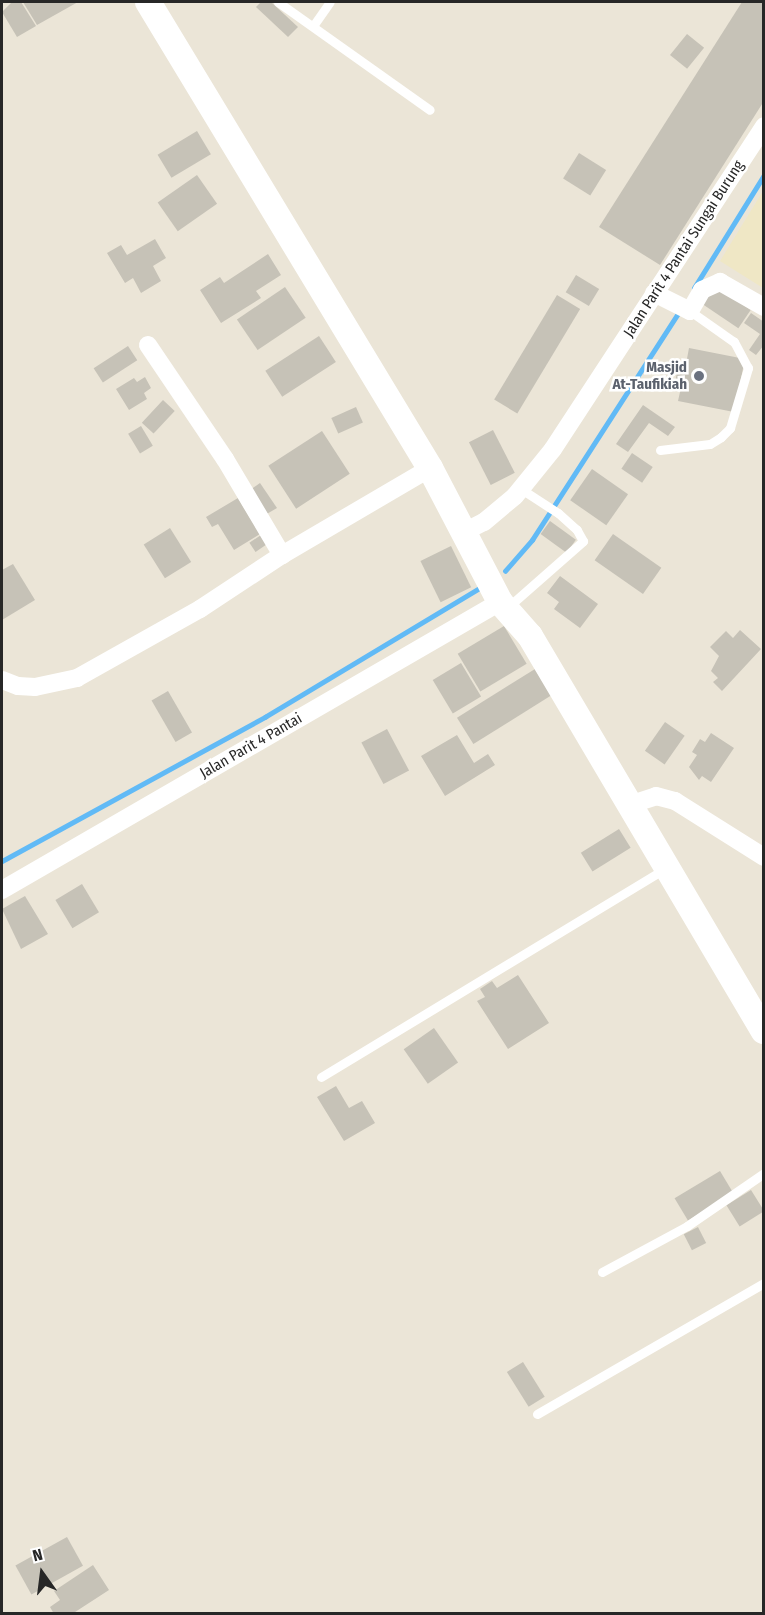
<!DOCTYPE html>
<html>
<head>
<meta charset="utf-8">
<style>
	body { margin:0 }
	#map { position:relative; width:765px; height:1615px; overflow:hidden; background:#ebe5d7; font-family:"Fira Sans Condensed",sans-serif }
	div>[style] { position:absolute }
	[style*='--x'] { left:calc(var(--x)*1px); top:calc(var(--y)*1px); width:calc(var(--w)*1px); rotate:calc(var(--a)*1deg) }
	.education>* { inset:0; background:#efe7c5 }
	.stream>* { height:4.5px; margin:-2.25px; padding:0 2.25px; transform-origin:2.25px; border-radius:2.25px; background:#61baf6 }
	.building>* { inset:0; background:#c6c2b7; transform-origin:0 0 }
	.lane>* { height:9px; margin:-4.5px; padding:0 4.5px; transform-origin:4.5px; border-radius:4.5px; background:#fff }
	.street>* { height:18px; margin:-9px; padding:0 9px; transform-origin:9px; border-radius:9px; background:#fff }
	.secondary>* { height:26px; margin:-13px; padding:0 13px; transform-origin:13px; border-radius:13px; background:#fff }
	.dots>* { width:16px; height:16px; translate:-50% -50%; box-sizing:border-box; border:3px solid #fff; border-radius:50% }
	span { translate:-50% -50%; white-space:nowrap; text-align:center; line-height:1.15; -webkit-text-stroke:5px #fff; paint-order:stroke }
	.street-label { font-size:15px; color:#272727 }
	.worship-label { font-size:15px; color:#5b616d; font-weight:700 }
	.right { translate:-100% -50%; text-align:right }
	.frame { position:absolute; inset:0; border:3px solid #272727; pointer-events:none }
	.north { position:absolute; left:12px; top:1543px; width:60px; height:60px; -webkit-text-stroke:4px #fff; paint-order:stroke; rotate:346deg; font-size:16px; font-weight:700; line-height:24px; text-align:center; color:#272727 }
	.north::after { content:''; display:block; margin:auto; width:21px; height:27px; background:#272727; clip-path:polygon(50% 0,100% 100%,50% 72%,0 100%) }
</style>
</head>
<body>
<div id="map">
	<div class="education">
		<div style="clip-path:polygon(763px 191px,763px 288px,720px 261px)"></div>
	</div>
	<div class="stream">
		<div style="--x:694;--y:288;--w:133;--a:-58.2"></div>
		<div style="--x:505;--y:571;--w:41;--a:-48.9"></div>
		<div style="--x:532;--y:540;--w:274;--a:-57.2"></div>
		<div style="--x:2;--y:861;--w:300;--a:-28.7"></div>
		<div style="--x:265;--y:717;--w:249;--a:-31"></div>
	</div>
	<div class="building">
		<div style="clip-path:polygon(12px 2px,21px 2px,36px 26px,17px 37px,2px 12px)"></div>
		<div style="clip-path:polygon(23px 2px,78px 2px,37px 25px)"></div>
		<div style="clip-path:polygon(261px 2px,271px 2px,298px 27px,288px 37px,256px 7px)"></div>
		<div style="clip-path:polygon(742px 2px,764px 2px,764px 101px,660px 265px,599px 227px)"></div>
		<div style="left:687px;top:34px;width:22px;height:27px;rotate:39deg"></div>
		<div style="left:197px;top:131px;width:27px;height:46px;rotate:59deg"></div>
		<div style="left:579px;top:153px;width:32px;height:30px;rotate:32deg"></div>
		<div style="left:197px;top:175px;width:35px;height:48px;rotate:55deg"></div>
		<div style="clip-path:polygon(155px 239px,166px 258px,153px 266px,161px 281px,141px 293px,133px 278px,125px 283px,107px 253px,121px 245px,127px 255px)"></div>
		<div style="clip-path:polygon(268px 254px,281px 275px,256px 291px,261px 298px,221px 323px,200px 290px,220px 277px,224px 283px)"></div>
		<div style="left:576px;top:275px;width:27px;height:20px;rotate:31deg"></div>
		<div style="left:715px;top:286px;width:43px;height:22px;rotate:34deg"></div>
		<div style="left:285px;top:287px;width:37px;height:58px;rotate:56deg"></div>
		<div style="left:557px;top:295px;width:27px;height:122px;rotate:31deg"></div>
		<div style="clip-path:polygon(751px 313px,764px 322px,764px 345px,756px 355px,749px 350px,760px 334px,744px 323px)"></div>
		<div style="left:319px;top:336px;width:31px;height:64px;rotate:57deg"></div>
		<div style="left:128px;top:346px;width:17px;height:41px;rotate:57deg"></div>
		<div style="clip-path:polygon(689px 348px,745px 359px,734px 412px,678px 401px,682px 383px,675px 382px,679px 363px,686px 364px)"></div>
		<div style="clip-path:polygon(145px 377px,151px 388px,144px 393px,147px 399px,129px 410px,116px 389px,134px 378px,137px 382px)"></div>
		<div style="left:163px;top:400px;width:16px;height:31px;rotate:43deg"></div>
		<div style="clip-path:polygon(643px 405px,675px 427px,668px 436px,649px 423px,628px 452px,616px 444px)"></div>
		<div style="left:356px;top:407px;width:17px;height:27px;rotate:66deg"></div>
		<div style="left:141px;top:426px;width:23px;height:15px;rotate:59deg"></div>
		<div style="left:493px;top:430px;width:48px;height:27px;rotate:63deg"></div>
		<div style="left:322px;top:431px;width:51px;height:64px;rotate:57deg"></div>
		<div style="left:632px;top:453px;width:25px;height:19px;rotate:34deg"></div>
		<div style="left:592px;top:469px;width:44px;height:38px;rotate:35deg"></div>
		<div style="clip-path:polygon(260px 483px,277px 508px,265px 515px,250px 490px)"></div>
		<div style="clip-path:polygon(238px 498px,260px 534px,234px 550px,218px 524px,212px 527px,206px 517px)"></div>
		<div style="left:550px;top:521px;width:32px;height:16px;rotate:36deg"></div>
		<div style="left:170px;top:528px;width:40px;height:31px;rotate:58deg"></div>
		<div style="left:613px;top:534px;width:59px;height:32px;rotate:35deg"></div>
		<div style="left:261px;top:535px;width:11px;height:14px;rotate:56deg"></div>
		<div style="left:451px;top:546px;width:46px;height:34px;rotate:64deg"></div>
		<div style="clip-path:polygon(13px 564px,35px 600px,2px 620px,2px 570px)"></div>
		<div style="clip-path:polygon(560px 576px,598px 604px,580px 628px,554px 609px,559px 602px,547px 593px)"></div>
		<div style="left:504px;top:626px;width:44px;height:54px;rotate:59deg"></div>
		<div style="clip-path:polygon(740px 630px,761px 649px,722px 691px,713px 682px,718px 678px,711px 671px,719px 656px,710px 647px,726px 631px,733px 638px)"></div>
		<div style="left:461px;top:663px;width:39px;height:33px;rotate:59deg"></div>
		<div style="left:535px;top:669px;width:31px;height:92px;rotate:58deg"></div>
		<div style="left:168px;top:691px;width:48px;height:19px;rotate:60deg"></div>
		<div style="left:665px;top:722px;width:24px;height:35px;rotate:35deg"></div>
		<div style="left:387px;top:729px;width:47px;height:29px;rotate:62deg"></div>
		<div style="clip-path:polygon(711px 733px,734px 748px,711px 782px,702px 776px,699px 780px,689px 767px,697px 755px,692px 752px,700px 739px,705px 742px)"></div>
		<div style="clip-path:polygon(457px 735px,474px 763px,488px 754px,495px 765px,445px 796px,421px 756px)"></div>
		<div style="left:619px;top:829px;width:22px;height:45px;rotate:58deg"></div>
		<div style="left:82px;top:884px;width:33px;height:31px;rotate:59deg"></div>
		<div style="clip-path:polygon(25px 896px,48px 934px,21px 949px,2px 909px)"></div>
		<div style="clip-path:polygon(518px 975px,549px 1023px,508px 1049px,477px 1001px,485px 997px,480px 989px,492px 981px,497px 988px)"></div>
		<div style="left:434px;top:1028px;width:42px;height:37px;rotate:55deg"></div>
		<div style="clip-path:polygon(336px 1086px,349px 1108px,362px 1101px,375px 1123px,344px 1141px,317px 1097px)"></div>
		<div style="left:720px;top:1171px;width:26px;height:53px;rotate:59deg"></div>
		<div style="left:751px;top:1190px;width:25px;height:29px;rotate:58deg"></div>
		<div style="left:698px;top:1227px;width:18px;height:16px;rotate:63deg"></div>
		<div style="left:523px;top:1362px;width:41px;height:19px;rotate:58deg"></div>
		<div style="left:67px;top:1537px;width:33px;height:59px;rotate:61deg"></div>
		<div style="clip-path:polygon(93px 1565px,109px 1590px,72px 1614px,54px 1614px,50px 1607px,60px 1600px,54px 1591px)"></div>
	</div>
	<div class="lane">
		<div style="--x:278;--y:2;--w:186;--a:35.4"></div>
		<div style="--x:313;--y:26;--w:29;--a:-55"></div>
		<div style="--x:660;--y:450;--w:50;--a:-6.8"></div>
		<div style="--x:710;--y:444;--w:13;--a:-32"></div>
		<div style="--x:721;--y:437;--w:13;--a:-45"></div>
		<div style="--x:730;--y:428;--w:63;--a:-73.3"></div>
		<div style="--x:748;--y:368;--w:30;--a:-118"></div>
		<div style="--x:734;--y:342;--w:54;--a:-144.8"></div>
		<div style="--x:508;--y:607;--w:100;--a:-41.3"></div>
		<div style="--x:583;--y:541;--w:13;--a:-119"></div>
		<div style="--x:577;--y:530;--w:25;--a:-138"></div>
		<div style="--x:558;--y:513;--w:44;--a:-147"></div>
		<div style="--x:321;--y:1077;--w:401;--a:-31.2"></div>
		<div style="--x:602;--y:1272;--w:97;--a:-28.4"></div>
		<div style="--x:687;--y:1226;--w:93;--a:-34.5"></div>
		<div style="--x:537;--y:1414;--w:262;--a:-30"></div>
	</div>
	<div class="street">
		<div style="--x:654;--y:293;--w:40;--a:26.6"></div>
		<div style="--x:690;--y:311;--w:24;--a:-60"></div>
		<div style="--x:702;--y:290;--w:20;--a:-24"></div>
		<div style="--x:720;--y:282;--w:51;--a:29.6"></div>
		<div style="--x:148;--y:345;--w:138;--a:56"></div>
		<div style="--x:225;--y:459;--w:112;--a:59.3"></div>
		<div style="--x:464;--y:532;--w:22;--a:-27"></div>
		<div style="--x:484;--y:522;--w:40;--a:-40"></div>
		<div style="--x:515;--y:496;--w:60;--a:-51"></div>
		<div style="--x:553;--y:449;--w:386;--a:-56.8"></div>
		<div style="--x:2;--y:680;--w:17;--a:21"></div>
		<div style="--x:18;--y:686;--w:17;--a:3"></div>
		<div style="--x:35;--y:687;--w:43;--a:-12.1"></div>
		<div style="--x:77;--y:678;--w:141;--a:-29.3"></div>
		<div style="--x:200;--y:609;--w:98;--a:-33.4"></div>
		<div style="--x:282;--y:555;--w:172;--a:-30.4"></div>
		<div style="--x:629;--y:805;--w:28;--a:-18"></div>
		<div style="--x:656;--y:796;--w:20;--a:15"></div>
		<div style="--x:675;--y:801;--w:105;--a:32.2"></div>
		<div style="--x:2;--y:890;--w:575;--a:-30.04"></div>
	</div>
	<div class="secondary">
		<div style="--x:148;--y:2;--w:545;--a:58.82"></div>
		<div style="--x:430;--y:468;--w:151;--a:62.4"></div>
		<div style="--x:500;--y:602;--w:45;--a:48.6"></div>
		<div style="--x:530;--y:636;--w:459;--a:59.4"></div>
	</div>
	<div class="dots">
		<div style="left:699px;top:376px;background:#6b7280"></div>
	</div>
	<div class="street-label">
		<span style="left:684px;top:249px;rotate:-57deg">Jalan Parit 4 Pantai Sungai Burung</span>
		<span style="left:251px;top:746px;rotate:-30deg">Jalan Parit 4 Pantai</span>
	</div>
	<div class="worship-label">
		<span class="right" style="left:687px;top:376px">Masjid<br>At-Taufikiah</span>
	</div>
	<div class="frame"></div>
	<div class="north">N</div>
</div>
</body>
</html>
